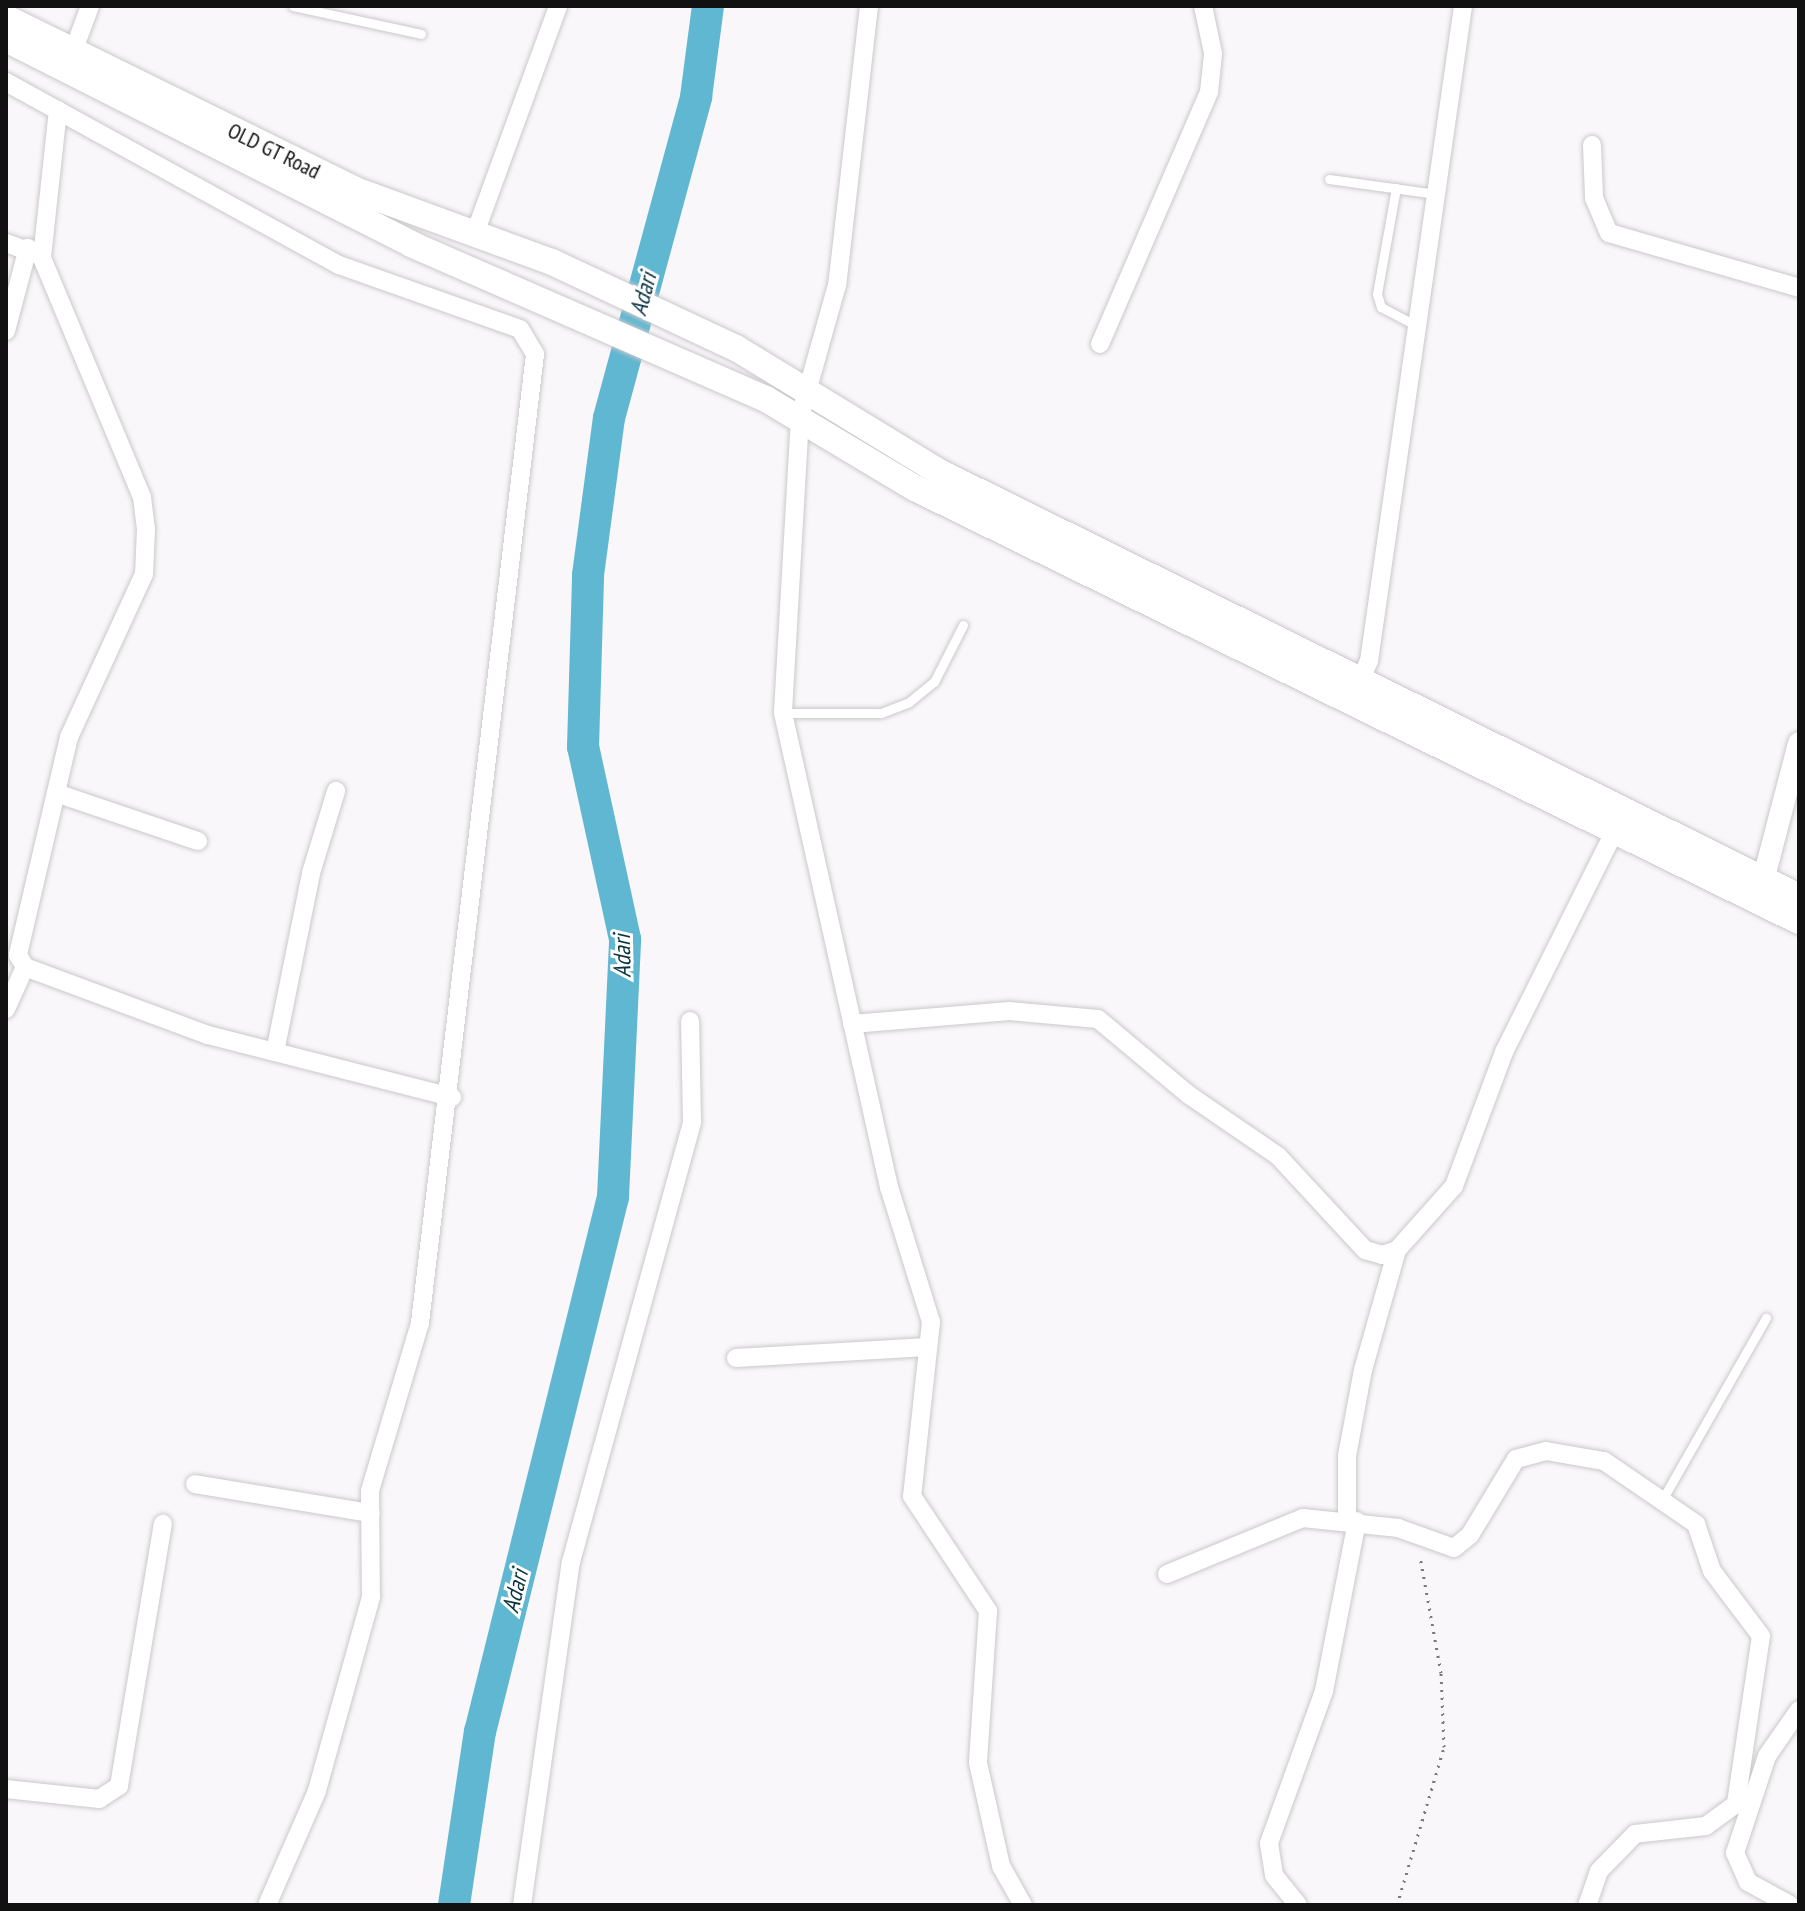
<!DOCTYPE html>
<html>
<head>
<meta charset="utf-8">
<style>
	body { margin:0 }
	#map { position:relative; width:1805px; height:1911px; overflow:hidden; background:#f9f7f9; font-family:"PT Sans Narrow",sans-serif }
	div>[style] { position:absolute }
	[style*='--x'] { left:calc(var(--x)*1px); top:calc(var(--y)*1px); width:calc(var(--w)*1px); rotate:calc(var(--a)*1deg) }
	.river>* { height:32px; margin:-16px; padding:0 16px; transform-origin:16px; border-radius:16px; background:#60b7d2 }
	.path>* { height:3px; margin-top:-1.5px; transform-origin:0; background:repeating-linear-gradient(90deg,#7b797b 0 2px,transparent 0 8px) }
	.roads { filter:drop-shadow(0 0 2px #cbc8cb) drop-shadow(0 0 2px #cbc8cb) }
	.service>* { height:9px; margin:-4.5px; padding:0 4.5px; transform-origin:4.5px; border-radius:4.5px; background:#fff }
	.minor>* { height:18px; margin:-9px; padding:0 9px; transform-origin:9px; border-radius:9px; background:#fff }
	.tertiary>* { height:22px; margin:-11px; padding:0 11px; transform-origin:11px; border-radius:11px; background:#fff }
	.secondary>* { height:26px; margin:-13px; padding:0 13px; transform-origin:13px; border-radius:13px; background:#fff }
	span { translate:-50% -50%; white-space:nowrap; text-align:center; line-height:1.15; -webkit-text-stroke:6px #fff; paint-order:stroke }
	.street-label { font-size:22px; color:#121112 }
	.water-label { font-size:24px; color:#0a3440; font-style:italic }
	.frame { position:absolute; inset:0; border:8px solid #121112; pointer-events:none }
</style>
</head>
<body>
<div id="map">
	<div class="river">
		<div style="--x:454;--y:1905;--w:175;--a:-81.5"></div>
		<div style="--x:480;--y:1732;--w:551;--a:-76.04"></div>
		<div style="--x:613;--y:1197;--w:258;--a:-87.3"></div>
		<div style="--x:625;--y:939;--w:197;--a:-102.3"></div>
		<div style="--x:583;--y:747;--w:172;--a:-88.3"></div>
		<div style="--x:588;--y:575;--w:158;--a:-82.4"></div>
		<div style="--x:609;--y:418;--w:333;--a:-74.8"></div>
		<div style="--x:696;--y:97;--w:92;--a:-82.5"></div>
	</div>
	<div class="path">
		<div style="--x:1397;--y:1905;--w:165;--a:-73.4"></div>
		<div style="--x:1444;--y:1747;--w:74;--a:-92.3"></div>
		<div style="--x:1441;--y:1673;--w:119;--a:-100.2"></div>
	</div>
	<div class="roads">
		<div class="service">
			<div style="--x:293;--y:6;--w:131;--a:12.3"></div>
			<div style="--x:1329;--y:179;--w:108;--a:8"></div>
			<div style="--x:1396;--y:188;--w:108;--a:100.2"></div>
			<div style="--x:1377;--y:294;--w:14;--a:73"></div>
			<div style="--x:1381;--y:307;--w:41;--a:27.8"></div>
			<div style="--x:783;--y:713;--w:98;--a:0"></div>
			<div style="--x:881;--y:713;--w:30;--a:-21"></div>
			<div style="--x:909;--y:702;--w:32;--a:-39"></div>
			<div style="--x:934;--y:682;--w:64;--a:-63"></div>
			<div style="--x:1662;--y:1500;--w:210;--a:-60.3"></div>
		</div>
		<div class="minor">
			<div style="--x:869;--y:6;--w:281;--a:96.5"></div>
			<div style="--x:837;--y:285;--w:137;--a:105.7"></div>
			<div style="--x:800;--y:417;--w:296;--a:93.3"></div>
			<div style="--x:783;--y:713;--w:486;--a:77.4"></div>
			<div style="--x:889;--y:1187;--w:141;--a:72.7"></div>
			<div style="--x:931;--y:1322;--w:175;--a:96.2"></div>
			<div style="--x:912;--y:1496;--w:138;--a:56.5"></div>
			<div style="--x:988;--y:1611;--w:152;--a:93.8"></div>
			<div style="--x:978;--y:1763;--w:106;--a:77.4"></div>
			<div style="--x:1001;--y:1866;--w:45;--a:60.6"></div>
			<div style="--x:73;--y:52;--w:49;--a:-69.7"></div>
			<div style="--x:6;--y:82;--w:380;--a:28.8"></div>
			<div style="--x:339;--y:265;--w:192;--a:19.5"></div>
			<div style="--x:520;--y:329;--w:29;--a:59"></div>
			<div style="--x:535;--y:354;--w:976;--a:96.77"></div>
			<div style="--x:420;--y:1323;--w:175;--a:106.6"></div>
			<div style="--x:370;--y:1491;--w:106;--a:89.5"></div>
			<div style="--x:371;--y:1597;--w:201;--a:105.6"></div>
			<div style="--x:317;--y:1791;--w:124;--a:113.7"></div>
			<div style="--x:58;--y:110;--w:149;--a:96.2"></div>
			<div style="--x:42;--y:258;--w:259;--a:67.3"></div>
			<div style="--x:142;--y:497;--w:32;--a:83"></div>
			<div style="--x:146;--y:529;--w:45;--a:92.5"></div>
			<div style="--x:144;--y:574;--w:179;--a:114.7"></div>
			<div style="--x:69;--y:737;--w:224;--a:103.2"></div>
			<div style="--x:18;--y:955;--w:14;--a:60"></div>
			<div style="--x:25;--y:967;--w:195;--a:20.4"></div>
			<div style="--x:208;--y:1035;--w:252;--a:14.3"></div>
			<div style="--x:1592;--y:145;--w:53;--a:87.8"></div>
			<div style="--x:1594;--y:198;--w:38;--a:67"></div>
			<div style="--x:1609;--y:233;--w:198;--a:16.1"></div>
			<div style="--x:474;--y:236;--w:245;--a:-69.9"></div>
			<div style="--x:6;--y:243;--w:33;--a:20"></div>
			<div style="--x:6;--y:331;--w:86;--a:-75.2"></div>
			<div style="--x:1100;--y:344;--w:275;--a:-66.6"></div>
			<div style="--x:1209;--y:92;--w:39;--a:-84"></div>
			<div style="--x:1213;--y:53;--w:48;--a:-102"></div>
			<div style="--x:1359;--y:683;--w:24;--a:-66"></div>
			<div style="--x:1369;--y:661;--w:662;--a:-81.83"></div>
			<div style="--x:56;--y:793;--w:150;--a:18.7"></div>
			<div style="--x:6;--y:1009;--w:46;--a:-65.7"></div>
			<div style="--x:852;--y:1024;--w:158;--a:-4.7"></div>
			<div style="--x:1009;--y:1011;--w:89;--a:5.1"></div>
			<div style="--x:1098;--y:1019;--w:119;--a:39.9"></div>
			<div style="--x:1189;--y:1095;--w:108;--a:34.4"></div>
			<div style="--x:1278;--y:1156;--w:128;--a:47.2"></div>
			<div style="--x:1365;--y:1250;--w:18;--a:16"></div>
			<div style="--x:1382;--y:1255;--w:16;--a:-18"></div>
			<div style="--x:1397;--y:1250;--w:86;--a:-48.3"></div>
			<div style="--x:1454;--y:1186;--w:143;--a:-69.5"></div>
			<div style="--x:1504;--y:1052;--w:248;--a:-63.4"></div>
			<div style="--x:275;--y:1052;--w:183;--a:-78.6"></div>
			<div style="--x:311;--y:873;--w:86;--a:-73"></div>
			<div style="--x:736;--y:1358;--w:192;--a:-3.3"></div>
			<div style="--x:195;--y:1484;--w:178;--a:9.4"></div>
			<div style="--x:1347;--y:1519;--w:63;--a:-90"></div>
			<div style="--x:1347;--y:1456;--w:87;--a:-79.5"></div>
			<div style="--x:1363;--y:1370;--w:125;--a:-74.2"></div>
			<div style="--x:1167;--y:1574;--w:147;--a:-22.4"></div>
			<div style="--x:1303;--y:1518;--w:96;--a:6"></div>
			<div style="--x:1398;--y:1528;--w:59;--a:19.7"></div>
			<div style="--x:1454;--y:1548;--w:21;--a:-39"></div>
			<div style="--x:1470;--y:1535;--w:89;--a:-58.8"></div>
			<div style="--x:1516;--y:1459;--w:31;--a:-15"></div>
			<div style="--x:1546;--y:1451;--w:59;--a:9.8"></div>
			<div style="--x:1604;--y:1461;--w:112;--a:34.4"></div>
			<div style="--x:1696;--y:1524;--w:50;--a:71.2"></div>
			<div style="--x:1712;--y:1571;--w:81;--a:53"></div>
			<div style="--x:1761;--y:1636;--w:170;--a:98.5"></div>
			<div style="--x:1736;--y:1804;--w:37;--a:144"></div>
			<div style="--x:1706;--y:1826;--w:71;--a:173.6"></div>
			<div style="--x:1635;--y:1834;--w:52;--a:134.2"></div>
			<div style="--x:1599;--y:1871;--w:36;--a:109"></div>
			<div style="--x:6;--y:1789;--w:94;--a:6.1"></div>
			<div style="--x:99;--y:1799;--w:24;--a:-33"></div>
			<div style="--x:119;--y:1786;--w:266;--a:-80.5"></div>
			<div style="--x:522;--y:1905;--w:346;--a:-81.9"></div>
			<div style="--x:571;--y:1562;--w:456;--a:-74.6"></div>
			<div style="--x:692;--y:1122;--w:101;--a:-91.1"></div>
			<div style="--x:1298;--y:1905;--w:38;--a:-129"></div>
			<div style="--x:1274;--y:1875;--w:32;--a:-99"></div>
			<div style="--x:1269;--y:1843;--w:162;--a:-70.1"></div>
			<div style="--x:1324;--y:1691;--w:173;--a:-79"></div>
			<div style="--x:1790;--y:1905;--w:48;--a:-151.3"></div>
			<div style="--x:1748;--y:1882;--w:32;--a:-114"></div>
			<div style="--x:1735;--y:1853;--w:102;--a:-71.7"></div>
			<div style="--x:1767;--y:1756;--w:56;--a:-55.2"></div>
		</div>
		<div class="tertiary">
			<div style="--x:1759;--y:896;--w:158;--a:-75.3"></div>
		</div>
		<div class="secondary">
			<div style="--x:6;--y:18;--w:389;--a:26.2"></div>
			<div style="--x:355;--y:190;--w:210;--a:20.1"></div>
			<div style="--x:552;--y:262;--w:203;--a:25.1"></div>
			<div style="--x:736;--y:348;--w:238;--a:31.4"></div>
			<div style="--x:939;--y:472;--w:959;--a:26.3"></div>
			<div style="--x:6;--y:39;--w:454;--a:26.8"></div>
			<div style="--x:411;--y:244;--w:387;--a:23.6"></div>
			<div style="--x:766;--y:399;--w:174;--a:30.9"></div>
			<div style="--x:915;--y:488;--w:984;--a:26.1"></div>
		</div>
	</div>
	<div class="street-label">
		<span style="left:274px;top:151px;rotate:26deg">OLD GT Road</span>
	</div>
	<div class="water-label">
		<span style="left:643px;top:294px;rotate:-75deg">Adari</span>
		<span style="left:622px;top:956px;rotate:-91deg">Adari</span>
		<span style="left:515px;top:1591px;rotate:-76deg">Adari</span>
	</div>
	<div class="frame"></div>
</div>
</body>
</html>
